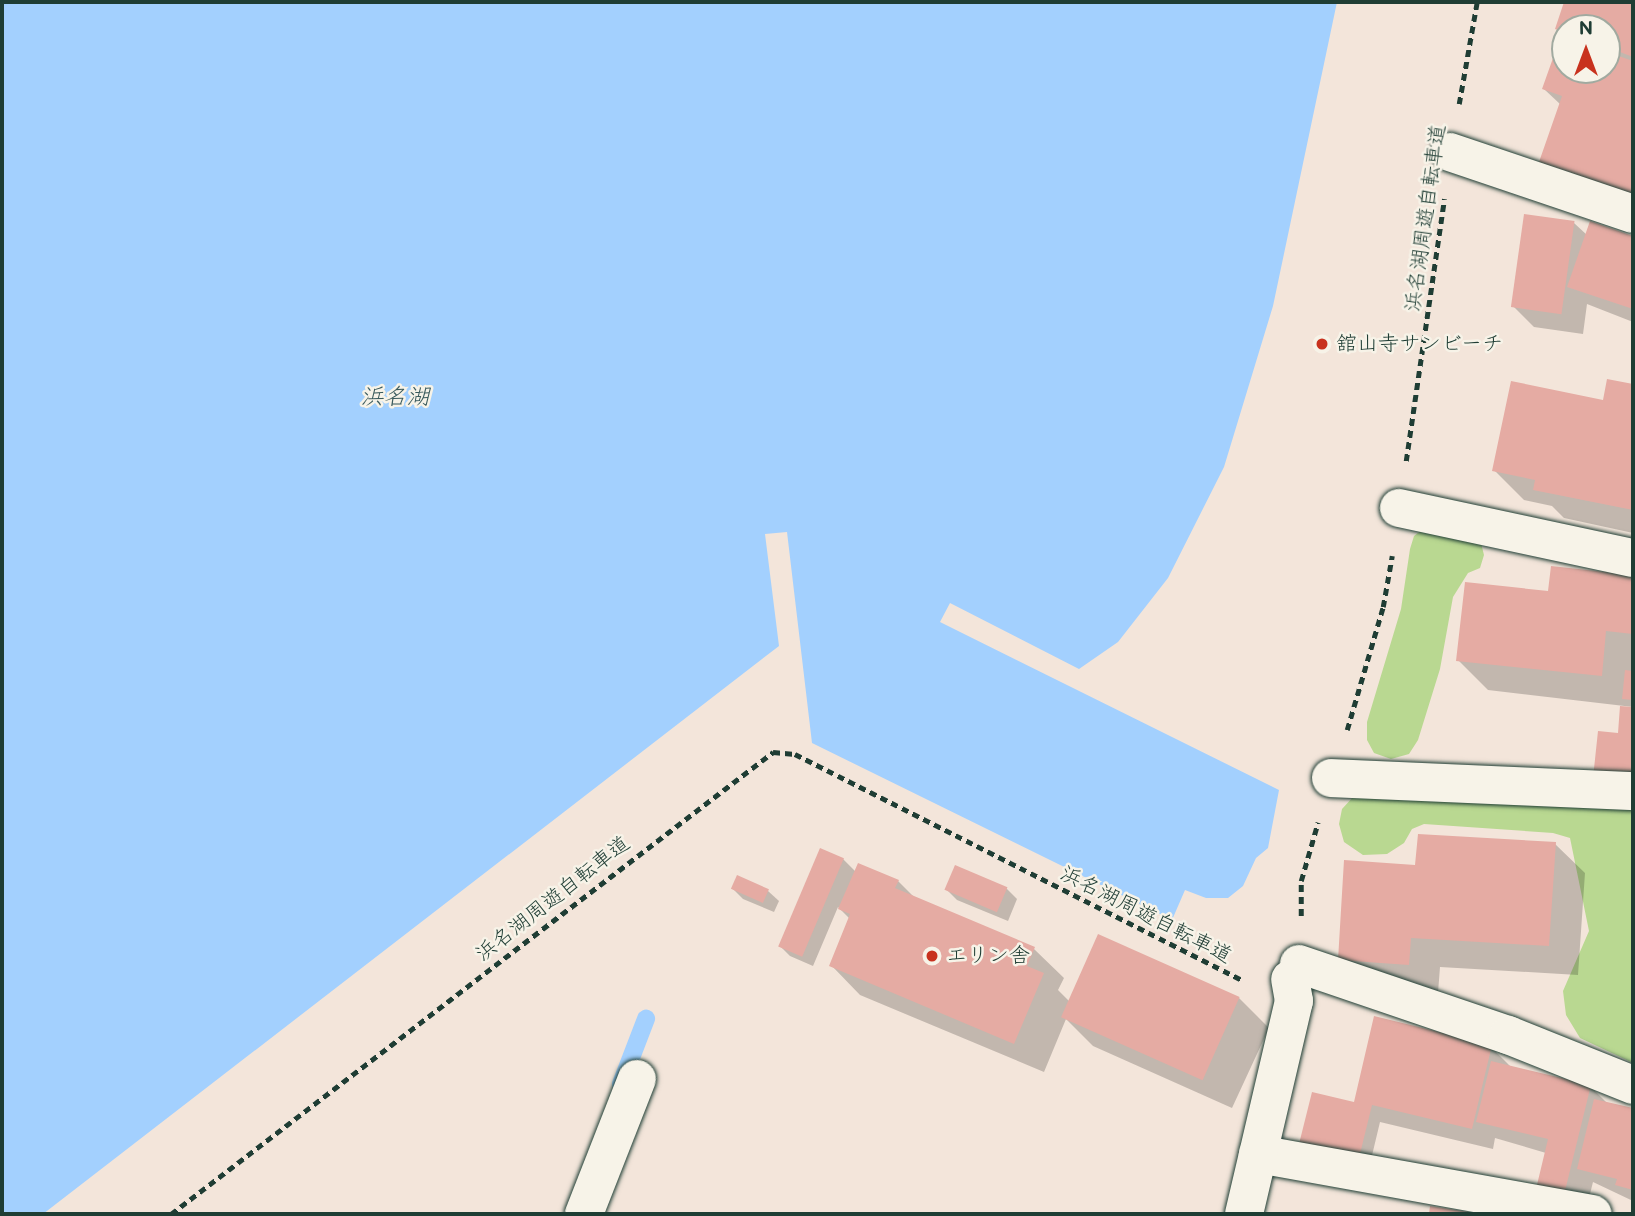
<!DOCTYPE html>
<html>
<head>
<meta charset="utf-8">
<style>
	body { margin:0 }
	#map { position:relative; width:1635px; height:1216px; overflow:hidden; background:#f3e5da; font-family:"Balsamiq Sans","Klee One",sans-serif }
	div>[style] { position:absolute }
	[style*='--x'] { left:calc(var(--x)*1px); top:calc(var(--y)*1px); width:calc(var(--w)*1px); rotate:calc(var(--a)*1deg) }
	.green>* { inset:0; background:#b9d891 }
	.water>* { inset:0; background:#a3d0fe }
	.shadow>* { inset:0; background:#0003 }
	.stream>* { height:18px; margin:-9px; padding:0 9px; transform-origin:9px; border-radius:9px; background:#a3d0fe }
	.building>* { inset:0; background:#e5aba3; transform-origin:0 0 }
	.path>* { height:4.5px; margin-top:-2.25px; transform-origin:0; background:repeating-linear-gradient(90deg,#1f3d34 0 7px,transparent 0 12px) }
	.roads { filter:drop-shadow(0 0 2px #1f3d34) drop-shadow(0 0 2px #1f3d34) }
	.minor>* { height:38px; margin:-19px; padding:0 19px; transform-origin:19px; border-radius:19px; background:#f7f3e8 }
	.dots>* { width:19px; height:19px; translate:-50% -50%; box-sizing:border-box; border:4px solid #f7f3e8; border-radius:50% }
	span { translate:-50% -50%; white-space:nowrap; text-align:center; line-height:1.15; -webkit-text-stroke:5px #f7f3e8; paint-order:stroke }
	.street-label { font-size:21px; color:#1f3d34 }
	.poi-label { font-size:21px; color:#1f3d34 }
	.left { translate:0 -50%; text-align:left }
	.water-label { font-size:23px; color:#395a5c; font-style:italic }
	.frame { position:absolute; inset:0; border:4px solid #1f3d34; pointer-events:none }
	.north { position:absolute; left:1551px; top:14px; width:70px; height:70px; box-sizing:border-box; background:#f7f3e8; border:2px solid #a1aaa0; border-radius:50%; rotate:0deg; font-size:19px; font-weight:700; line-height:28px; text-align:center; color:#1f3d34 }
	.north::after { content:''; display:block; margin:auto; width:24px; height:32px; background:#c8321e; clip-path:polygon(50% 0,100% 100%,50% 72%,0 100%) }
</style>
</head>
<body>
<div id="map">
	<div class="green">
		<div style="clip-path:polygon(1427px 526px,1481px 543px,1484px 555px,1480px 568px,1468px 573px,1453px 597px,1440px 669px,1418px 740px,1409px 754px,1391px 759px,1374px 753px,1367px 740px,1367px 722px,1401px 609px,1410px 549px,1414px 536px)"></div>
		<div style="clip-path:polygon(1354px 796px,1633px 804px,1633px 1063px,1580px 1038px,1566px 1015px,1563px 991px,1589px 931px,1570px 838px,1553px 833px,1424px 824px,1412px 829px,1404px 843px,1387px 854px,1363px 855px,1344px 842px,1339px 824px,1342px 809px)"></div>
	</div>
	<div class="water">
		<div style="clip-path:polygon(2px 2px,1337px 2px,1273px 306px,1224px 467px,1168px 578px,1118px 642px,1079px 669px,950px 603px,940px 622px,1279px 790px,1268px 848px,1256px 858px,1243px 886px,1228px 898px,1206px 898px,1185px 890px,1172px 920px,812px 743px,787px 532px,765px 534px,779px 646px,43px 1214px,2px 1214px)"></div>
	</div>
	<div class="shadow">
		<div style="clip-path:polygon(1566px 2px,1633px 2px,1633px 212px,1561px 105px,1544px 89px,1565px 48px,1565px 70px,1607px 70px,1607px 28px,1565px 28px,1565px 37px,1557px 29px)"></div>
		<div style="clip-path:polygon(1574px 223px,1587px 235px,1591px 223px,1633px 238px,1633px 322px,1587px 304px,1583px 334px,1534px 327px,1513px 306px)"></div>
		<div style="clip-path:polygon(1608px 381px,1633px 386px,1633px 533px,1564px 518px,1552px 506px,1524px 500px,1494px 470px,1604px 402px)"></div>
		<div style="clip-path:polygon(1552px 568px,1633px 577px,1633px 707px,1488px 690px,1458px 660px,1550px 593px)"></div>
		<div style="clip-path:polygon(1555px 844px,1585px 873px,1578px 975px,1440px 967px,1438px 993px,1339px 959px,1417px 867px)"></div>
		<div style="clip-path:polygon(843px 859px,856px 872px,898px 881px,915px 898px,1034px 949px,1064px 978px,1058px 990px,1070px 1002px,1239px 998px,1269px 1028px,1232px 1108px,1093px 1046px,1066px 1019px,1044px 1072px,860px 995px,831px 965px,850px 919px,838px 907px,813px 966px,790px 956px,780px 946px)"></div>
		<div style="clip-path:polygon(738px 877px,768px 891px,779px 901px,774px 912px,743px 899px,733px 889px)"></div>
		<div style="clip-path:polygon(1007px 889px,1017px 899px,1008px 921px,957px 900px,947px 890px)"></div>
		<div style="clip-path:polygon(1491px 1047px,1512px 1068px,1590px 1086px,1607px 1103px,1633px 1110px,1633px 1201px,1593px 1182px,1585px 1214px,1558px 1209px,1546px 1153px,1495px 1138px,1493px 1149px,1380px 1122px,1369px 1168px,1312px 1154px,1361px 1105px)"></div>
	</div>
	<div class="stream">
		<div style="--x:621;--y:1084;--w:70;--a:-69"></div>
	</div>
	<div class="building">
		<div style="clip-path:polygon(1564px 2px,1633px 2px,1633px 57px,1607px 47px,1607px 28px,1565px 28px,1565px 33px,1555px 29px)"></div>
		<div style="clip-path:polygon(1558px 44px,1565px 46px,1565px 70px,1607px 70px,1607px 52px,1633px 61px,1633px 194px,1539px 162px,1562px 96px,1542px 89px)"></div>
		<div style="left:1524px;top:214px;width:51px;height:94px;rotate:8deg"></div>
		<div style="clip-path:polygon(1590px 221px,1633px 236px,1633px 309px,1567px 287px)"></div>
		<div style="clip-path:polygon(1607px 379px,1633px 384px,1633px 510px,1533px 490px,1535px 480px,1492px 471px,1511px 381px,1603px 400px)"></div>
		<div style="clip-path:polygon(1551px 566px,1633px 575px,1633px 634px,1606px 631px,1602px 676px,1456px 661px,1465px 582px,1548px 591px)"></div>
		<div style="clip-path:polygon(1625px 670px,1633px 671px,1633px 700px,1622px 699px)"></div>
		<div style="clip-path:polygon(1620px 706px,1633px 707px,1633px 783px,1593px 778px,1598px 731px,1618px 733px)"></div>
		<div style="clip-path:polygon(1418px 834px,1556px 842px,1549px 946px,1411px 938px,1409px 965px,1338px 960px,1344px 860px,1415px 865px)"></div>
		<div style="left:820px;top:848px;width:26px;height:107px;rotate:23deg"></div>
		<div style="clip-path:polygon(858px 863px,899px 880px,895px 888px,1035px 947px,1027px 966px,1044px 973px,1014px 1044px,829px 966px,850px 914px,838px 909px)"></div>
		<div style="left:955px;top:865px;width:57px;height:27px;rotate:23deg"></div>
		<div style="left:737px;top:875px;width:35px;height:15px;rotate:24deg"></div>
		<div style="left:1098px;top:934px;width:155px;height:91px;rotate:24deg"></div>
		<div style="clip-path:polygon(1374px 1016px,1492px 1045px,1472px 1129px,1372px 1105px,1359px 1158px,1299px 1144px,1312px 1092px,1354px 1102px)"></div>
		<div style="clip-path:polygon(1491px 1061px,1591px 1085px,1564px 1195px,1536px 1189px,1548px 1139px,1476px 1122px)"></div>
		<div style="clip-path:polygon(1594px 1099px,1633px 1108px,1633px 1190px,1615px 1185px,1617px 1179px,1577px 1169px)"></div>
		<div style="clip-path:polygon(1430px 1206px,1469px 1212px,1468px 1214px,1429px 1214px)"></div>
	</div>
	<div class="path">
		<div style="--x:1459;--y:104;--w:104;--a:-80"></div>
		<div style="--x:1406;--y:461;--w:265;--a:-81.7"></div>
		<div style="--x:1347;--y:730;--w:128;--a:-73.7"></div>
		<div style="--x:1383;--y:607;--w:52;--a:-80"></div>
		<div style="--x:1301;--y:916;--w:35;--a:-90"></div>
		<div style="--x:1301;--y:881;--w:61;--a:-73.9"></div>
		<div style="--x:171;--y:1214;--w:759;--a:-37.5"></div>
		<div style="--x:773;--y:752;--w:22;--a:5"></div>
		<div style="--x:795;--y:754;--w:501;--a:26.82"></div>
	</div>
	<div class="roads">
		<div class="minor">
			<div style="--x:1450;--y:152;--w:193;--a:18.7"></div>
			<div style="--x:1399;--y:508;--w:239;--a:12.1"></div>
			<div style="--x:1331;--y:778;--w:302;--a:2.5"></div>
			<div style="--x:1299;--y:964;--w:221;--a:18.8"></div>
			<div style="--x:1508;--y:1035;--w:135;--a:21.8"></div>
			<div style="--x:1258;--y:1154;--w:340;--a:10.2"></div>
			<div style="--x:584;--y:1214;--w:145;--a:-68.6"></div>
			<div style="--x:1244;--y:1214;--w:219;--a:-76.8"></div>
			<div style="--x:1294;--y:1001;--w:22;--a:-100"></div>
		</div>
	</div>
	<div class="dots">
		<div style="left:1322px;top:344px;background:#c8321e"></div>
		<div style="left:932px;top:956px;background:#c8321e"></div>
	</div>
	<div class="street-label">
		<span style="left:1426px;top:218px;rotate:-82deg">浜名湖周遊自転車道</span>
		<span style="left:553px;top:899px;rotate:-38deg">浜名湖周遊自転車道</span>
		<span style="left:1146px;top:915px;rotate:27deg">浜名湖周遊自転車道</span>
	</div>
	<div class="poi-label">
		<span class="left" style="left:1336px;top:344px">舘山寺サンビーチ</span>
		<span class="left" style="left:946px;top:956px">エリン舎</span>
	</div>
	<div class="water-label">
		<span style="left:395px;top:397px">浜名湖</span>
	</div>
	<div class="frame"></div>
	<div class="north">N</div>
</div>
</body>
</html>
